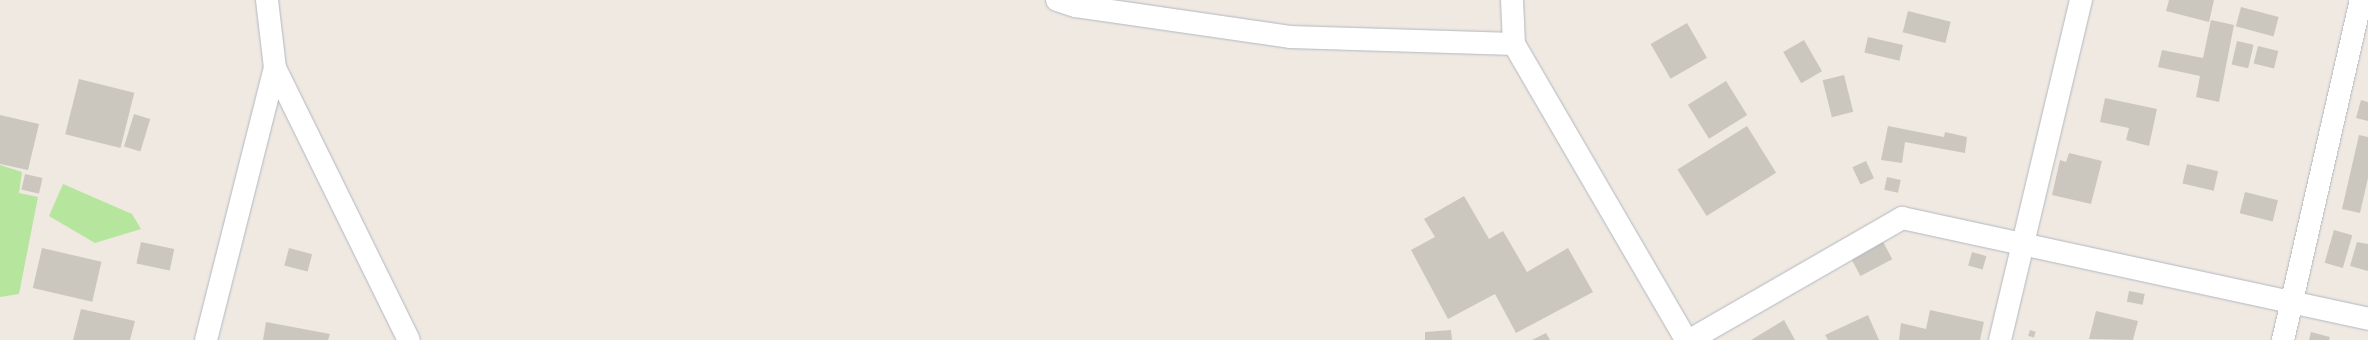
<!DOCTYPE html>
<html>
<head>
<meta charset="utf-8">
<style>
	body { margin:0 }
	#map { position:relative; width:2368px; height:340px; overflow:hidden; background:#efe9e1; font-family:Figtree,sans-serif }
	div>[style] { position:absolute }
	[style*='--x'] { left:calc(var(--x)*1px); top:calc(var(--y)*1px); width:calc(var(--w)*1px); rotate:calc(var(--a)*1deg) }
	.green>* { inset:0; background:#b6e59e }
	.building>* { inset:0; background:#cbc7bf; transform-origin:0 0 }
	.roads { filter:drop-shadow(0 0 1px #b4b7c1) drop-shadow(0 0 1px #b4b7c1) }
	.street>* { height:22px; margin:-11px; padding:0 11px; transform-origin:11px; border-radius:11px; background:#fff }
	.secondary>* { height:22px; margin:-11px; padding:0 11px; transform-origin:11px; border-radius:11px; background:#fff }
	span { translate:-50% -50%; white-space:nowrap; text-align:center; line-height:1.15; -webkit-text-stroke:4px #fff; paint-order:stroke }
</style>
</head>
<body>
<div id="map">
	<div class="green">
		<div style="clip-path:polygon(0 165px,22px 172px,19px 193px,38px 197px,19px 294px,0 297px)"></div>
		<div style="clip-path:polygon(63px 184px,132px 214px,141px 229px,95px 243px,49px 216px)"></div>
	</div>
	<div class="building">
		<div style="clip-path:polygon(2169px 0,2214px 0,2209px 22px,2166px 11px)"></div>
		<div style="left:2241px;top:7px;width:39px;height:20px;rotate:15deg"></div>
		<div style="left:1908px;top:11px;width:44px;height:22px;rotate:14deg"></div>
		<div style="clip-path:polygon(2211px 20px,2234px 25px,2219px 102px,2196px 97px,2200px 76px,2158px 67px,2162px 50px,2203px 58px)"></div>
		<div style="left:1687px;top:23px;width:40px;height:42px;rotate:60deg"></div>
		<div style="left:1868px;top:37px;width:36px;height:16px;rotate:13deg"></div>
		<div style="left:1804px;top:40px;width:36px;height:24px;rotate:60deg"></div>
		<div style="left:2237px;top:41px;width:17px;height:24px;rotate:13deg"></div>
		<div style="left:2258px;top:46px;width:21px;height:18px;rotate:14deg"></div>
		<div style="left:1844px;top:75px;width:38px;height:22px;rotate:76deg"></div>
		<div style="left:79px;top:79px;width:57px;height:57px;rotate:14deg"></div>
		<div style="left:1726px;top:81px;width:40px;height:45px;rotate:58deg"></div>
		<div style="clip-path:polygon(2105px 98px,2157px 109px,2149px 146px,2126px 140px,2129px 128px,2100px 122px)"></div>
		<div style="clip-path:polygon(2361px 100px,2368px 102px,2368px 121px,2356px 118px)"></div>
		<div style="left:134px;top:114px;width:17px;height:34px;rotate:17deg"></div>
		<div style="clip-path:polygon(0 115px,39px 124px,28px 170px,0 164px)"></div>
		<div style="left:1747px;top:126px;width:55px;height:82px;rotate:58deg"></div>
		<div style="clip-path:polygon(1888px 126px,1944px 137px,1945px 132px,1967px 137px,1965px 153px,1905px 142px,1902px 163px,1881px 160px)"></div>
		<div style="clip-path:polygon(2359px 135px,2368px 137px,2368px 178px,2360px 213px,2342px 209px)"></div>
		<div style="clip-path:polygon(2069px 153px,2102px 161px,2091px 204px,2052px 195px,2060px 160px,2066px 162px)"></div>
		<div style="left:1866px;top:161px;width:19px;height:15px;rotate:65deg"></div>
		<div style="left:2187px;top:164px;width:32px;height:20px;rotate:13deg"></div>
		<div style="left:25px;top:174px;width:18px;height:16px;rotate:13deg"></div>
		<div style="left:1887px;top:177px;width:14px;height:13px;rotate:12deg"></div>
		<div style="left:2245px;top:192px;width:34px;height:22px;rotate:14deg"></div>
		<div style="clip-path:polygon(1464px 196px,1489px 239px,1503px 231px,1527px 272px,1568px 248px,1593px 292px,1516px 333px,1495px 294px,1448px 319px,1411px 250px,1435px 237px,1424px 219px)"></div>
		<div style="left:2334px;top:230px;width:19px;height:34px;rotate:16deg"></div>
		<div style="left:1881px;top:238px;width:24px;height:36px;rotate:62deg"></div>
		<div style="left:141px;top:242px;width:34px;height:22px;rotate:12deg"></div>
		<div style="clip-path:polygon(2357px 242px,2368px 244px,2368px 271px,2350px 266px)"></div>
		<div style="left:42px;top:248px;width:61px;height:41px;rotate:13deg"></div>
		<div style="left:289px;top:248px;width:24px;height:18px;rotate:15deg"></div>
		<div style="left:1972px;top:252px;width:15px;height:14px;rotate:16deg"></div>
		<div style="left:2129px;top:291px;width:16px;height:11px;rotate:11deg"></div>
		<div style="clip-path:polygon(81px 309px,135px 321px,130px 340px,73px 340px)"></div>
		<div style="clip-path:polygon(1930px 310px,1984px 322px,1980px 340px,1899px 340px,1901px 323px,1926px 329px)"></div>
		<div style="clip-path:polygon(2096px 311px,2138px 321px,2133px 340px,2089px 339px)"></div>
		<div style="clip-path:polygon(1868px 315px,1879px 340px,1828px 340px,1825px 335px)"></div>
		<div style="clip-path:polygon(1784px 320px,1795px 340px,1751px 340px)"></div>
		<div style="clip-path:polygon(266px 322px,330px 334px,328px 340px,263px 340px)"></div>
		<div style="clip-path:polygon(1451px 330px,1452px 340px,1425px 340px,1425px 332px)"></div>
		<div style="left:2030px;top:330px;width:6px;height:6px;rotate:18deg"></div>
		<div style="clip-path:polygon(2311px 332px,2330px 337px,2329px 340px,2309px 340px)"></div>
		<div style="clip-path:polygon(1546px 333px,1550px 340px,1532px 340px)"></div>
	</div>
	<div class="roads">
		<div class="street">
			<div style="--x:267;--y:0;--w:68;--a:83.3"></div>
			<div style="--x:275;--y:68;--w:303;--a:63.8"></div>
			<div style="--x:1057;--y:0;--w:20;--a:18"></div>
			<div style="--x:1076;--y:6;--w:216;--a:8.2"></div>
			<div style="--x:1290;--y:37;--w:224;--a:1.8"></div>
			<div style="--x:206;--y:340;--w:281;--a:-75.8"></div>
			<div style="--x:1690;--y:340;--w:245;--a:-29.9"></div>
			<div style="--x:1902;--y:218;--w:477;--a:12.2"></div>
			<div style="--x:2000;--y:340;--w:350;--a:-76.6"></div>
			<div style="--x:2283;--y:340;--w:349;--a:-77.1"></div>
		</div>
		<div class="secondary">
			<div style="--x:1512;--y:0;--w:44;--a:87.4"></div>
			<div style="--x:1514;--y:44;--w:342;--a:59.8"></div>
		</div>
	</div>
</div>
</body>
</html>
